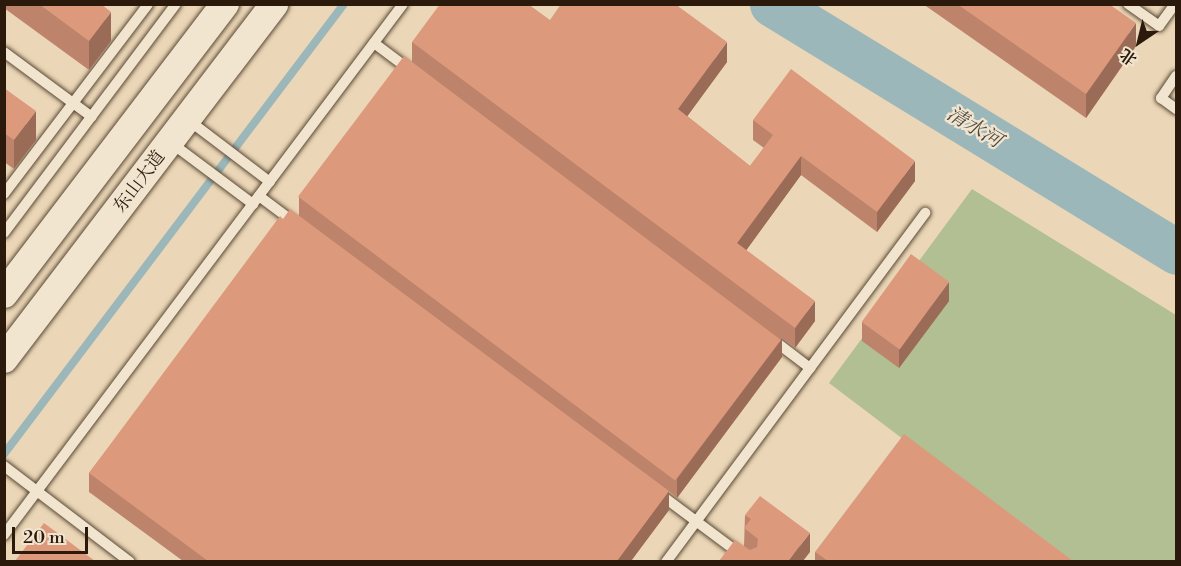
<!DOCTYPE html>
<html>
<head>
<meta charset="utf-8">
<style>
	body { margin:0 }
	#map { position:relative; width:1181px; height:566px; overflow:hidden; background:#ebd7b7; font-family:"Libre Bodoni","Noto Serif SC",serif }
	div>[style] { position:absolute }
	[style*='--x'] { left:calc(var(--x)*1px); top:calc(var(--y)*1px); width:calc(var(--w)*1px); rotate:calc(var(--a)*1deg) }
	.green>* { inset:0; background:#b1bf93 }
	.stream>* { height:8px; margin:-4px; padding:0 4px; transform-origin:4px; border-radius:4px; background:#9cb7b9 }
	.river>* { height:45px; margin:-22.5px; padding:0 22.5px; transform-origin:22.5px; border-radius:22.5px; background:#9cb7b9 }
	.roads { filter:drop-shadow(0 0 2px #5b4936) drop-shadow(0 0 2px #5b4936) }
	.lane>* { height:10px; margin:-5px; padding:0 5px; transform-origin:5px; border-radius:5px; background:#f2e5d0 }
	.secondary>* { height:28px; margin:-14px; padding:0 14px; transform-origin:14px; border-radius:14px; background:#f2e5d0 }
	.wall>* { inset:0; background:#bd846b }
	.shaded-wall>* { inset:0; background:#9a6b57 }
	.building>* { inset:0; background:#dc997c; transform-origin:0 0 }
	span { translate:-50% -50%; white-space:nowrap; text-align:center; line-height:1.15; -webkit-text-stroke:4.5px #f2e5d0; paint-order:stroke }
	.street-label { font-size:18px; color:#2b1a0b }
	.water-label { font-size:20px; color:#4d493f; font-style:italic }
	.frame { position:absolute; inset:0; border:6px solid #2b1a0b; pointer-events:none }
	.north { position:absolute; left:1109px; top:12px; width:60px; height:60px; -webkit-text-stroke:4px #f2e5d0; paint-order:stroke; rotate:215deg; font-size:16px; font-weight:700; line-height:24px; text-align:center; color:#2b1a0b }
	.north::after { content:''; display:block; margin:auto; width:21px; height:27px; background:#2b1a0b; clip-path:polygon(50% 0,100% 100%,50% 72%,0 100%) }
	.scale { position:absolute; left:12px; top:527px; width:76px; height:27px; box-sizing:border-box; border:3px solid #2b1a0b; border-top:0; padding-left:8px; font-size:18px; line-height:21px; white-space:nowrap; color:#2b1a0b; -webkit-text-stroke:4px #f2e5d0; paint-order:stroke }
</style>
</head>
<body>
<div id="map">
	<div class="green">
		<div style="clip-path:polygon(972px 189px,1176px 315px,1176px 561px,1064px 561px,829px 383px)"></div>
	</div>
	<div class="stream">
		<div style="--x:4;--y:454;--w:564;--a:-52.93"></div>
	</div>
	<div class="river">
		<div style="--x:772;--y:4;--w:474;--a:31.5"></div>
	</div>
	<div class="roads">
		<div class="lane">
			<div style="--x:1128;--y:4;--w:38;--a:35"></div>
			<div style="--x:1159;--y:26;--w:27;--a:-54"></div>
			<div style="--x:374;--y:43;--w:45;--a:36.9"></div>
			<div style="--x:4;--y:52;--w:109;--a:36.5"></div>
			<div style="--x:1176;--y:76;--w:27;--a:124"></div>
			<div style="--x:1161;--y:98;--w:19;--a:36"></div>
			<div style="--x:187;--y:119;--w:104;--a:37.2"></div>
			<div style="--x:170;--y:142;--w:104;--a:36.8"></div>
			<div style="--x:4;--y:194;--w:238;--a:-52.8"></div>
			<div style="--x:259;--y:196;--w:45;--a:36.9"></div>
			<div style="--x:4;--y:233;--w:286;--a:-53.1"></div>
			<div style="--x:772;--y:339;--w:48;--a:37.3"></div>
			<div style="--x:4;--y:466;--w:158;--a:37.3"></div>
			<div style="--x:657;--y:492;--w:117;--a:36.7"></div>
			<div style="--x:4;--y:535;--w:664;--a:-53.08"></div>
			<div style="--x:666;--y:562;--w:435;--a:-53.4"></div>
		</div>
		<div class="secondary">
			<div style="--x:4;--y:294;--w:365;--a:-52.7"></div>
			<div style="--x:4;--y:359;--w:446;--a:-52.7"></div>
		</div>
	</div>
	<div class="wall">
		<div style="clip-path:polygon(4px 4px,101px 4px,111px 41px,89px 70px,4px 8px)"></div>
		<div style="clip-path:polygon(923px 4px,1109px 4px,1136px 46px,1086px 118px)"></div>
		<div style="clip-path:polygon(550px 20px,727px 62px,687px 116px,750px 166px,764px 148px,753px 140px,753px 120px,915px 181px,877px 232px,801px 175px,746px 250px,815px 321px,795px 348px,782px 338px,782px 357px,677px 498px,669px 491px,669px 510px,631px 561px,183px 561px,89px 492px,89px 473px,283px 219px,299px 216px,299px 197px,412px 62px,412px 42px)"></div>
		<div style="clip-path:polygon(4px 88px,36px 140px,14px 169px,4px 162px)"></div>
		<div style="clip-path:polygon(949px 301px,899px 368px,862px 341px,862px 322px)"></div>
		<div style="clip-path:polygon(745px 515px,810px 552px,719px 561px,744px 546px)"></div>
		<div style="clip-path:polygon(815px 552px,1073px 561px,815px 561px)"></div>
	</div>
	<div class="shaded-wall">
		<div style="clip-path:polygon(111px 12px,111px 41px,89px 70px,89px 41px)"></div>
		<div style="clip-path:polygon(1136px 23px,1136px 46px,1086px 118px,1086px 94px)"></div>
		<div style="clip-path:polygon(727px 42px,727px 62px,678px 129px,678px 109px)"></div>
		<div style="clip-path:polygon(36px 111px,36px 140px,14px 169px,14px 140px)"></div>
		<div style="clip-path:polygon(801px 156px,801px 175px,737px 263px,737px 243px)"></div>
		<div style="clip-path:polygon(915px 161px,915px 181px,877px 232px,877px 212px)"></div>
		<div style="clip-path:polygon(949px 282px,949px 301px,899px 368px,899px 349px)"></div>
		<div style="clip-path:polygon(815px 301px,815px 321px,795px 348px,795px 328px)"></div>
		<div style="clip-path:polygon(782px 338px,782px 357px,677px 498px,677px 479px)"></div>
		<div style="clip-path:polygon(669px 491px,669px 510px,631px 561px,617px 561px)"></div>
		<div style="clip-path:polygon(810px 533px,810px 552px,803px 561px,788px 561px)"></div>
	</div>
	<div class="building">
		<div style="clip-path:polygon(39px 4px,101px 4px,111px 12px,89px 41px)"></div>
		<div style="clip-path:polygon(440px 4px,528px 4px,550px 20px,561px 4px,675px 4px,727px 42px,678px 109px,750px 166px,773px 135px,753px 120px,791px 69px,915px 161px,877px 212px,801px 156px,737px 243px,815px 301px,795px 328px,412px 42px)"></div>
		<div style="clip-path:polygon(957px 4px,1109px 4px,1136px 23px,1086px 94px)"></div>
		<div style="left:404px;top:56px;width:472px;height:176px;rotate:37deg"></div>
		<div style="clip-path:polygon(4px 88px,36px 111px,14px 140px,4px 133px)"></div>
		<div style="clip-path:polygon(290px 209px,669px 491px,617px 561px,208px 561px,89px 473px,280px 216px,283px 219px)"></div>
		<div style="left:911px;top:254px;width:47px;height:84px;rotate:36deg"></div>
		<div style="clip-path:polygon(904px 434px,1073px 561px,828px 561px,815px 552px)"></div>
		<div style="clip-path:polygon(760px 496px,810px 533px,788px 561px,719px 561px,735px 540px,750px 550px,757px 547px,758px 539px,744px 528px,751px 519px,745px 515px)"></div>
		<div style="clip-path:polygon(44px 523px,95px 561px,15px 561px)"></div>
	</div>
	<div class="street-label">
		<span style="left:140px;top:182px;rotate:-53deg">东山大道</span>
	</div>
	<div class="water-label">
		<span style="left:974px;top:128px;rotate:31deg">清水河</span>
	</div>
	<div class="frame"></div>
	<div class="north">北</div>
	<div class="scale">20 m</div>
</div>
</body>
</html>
